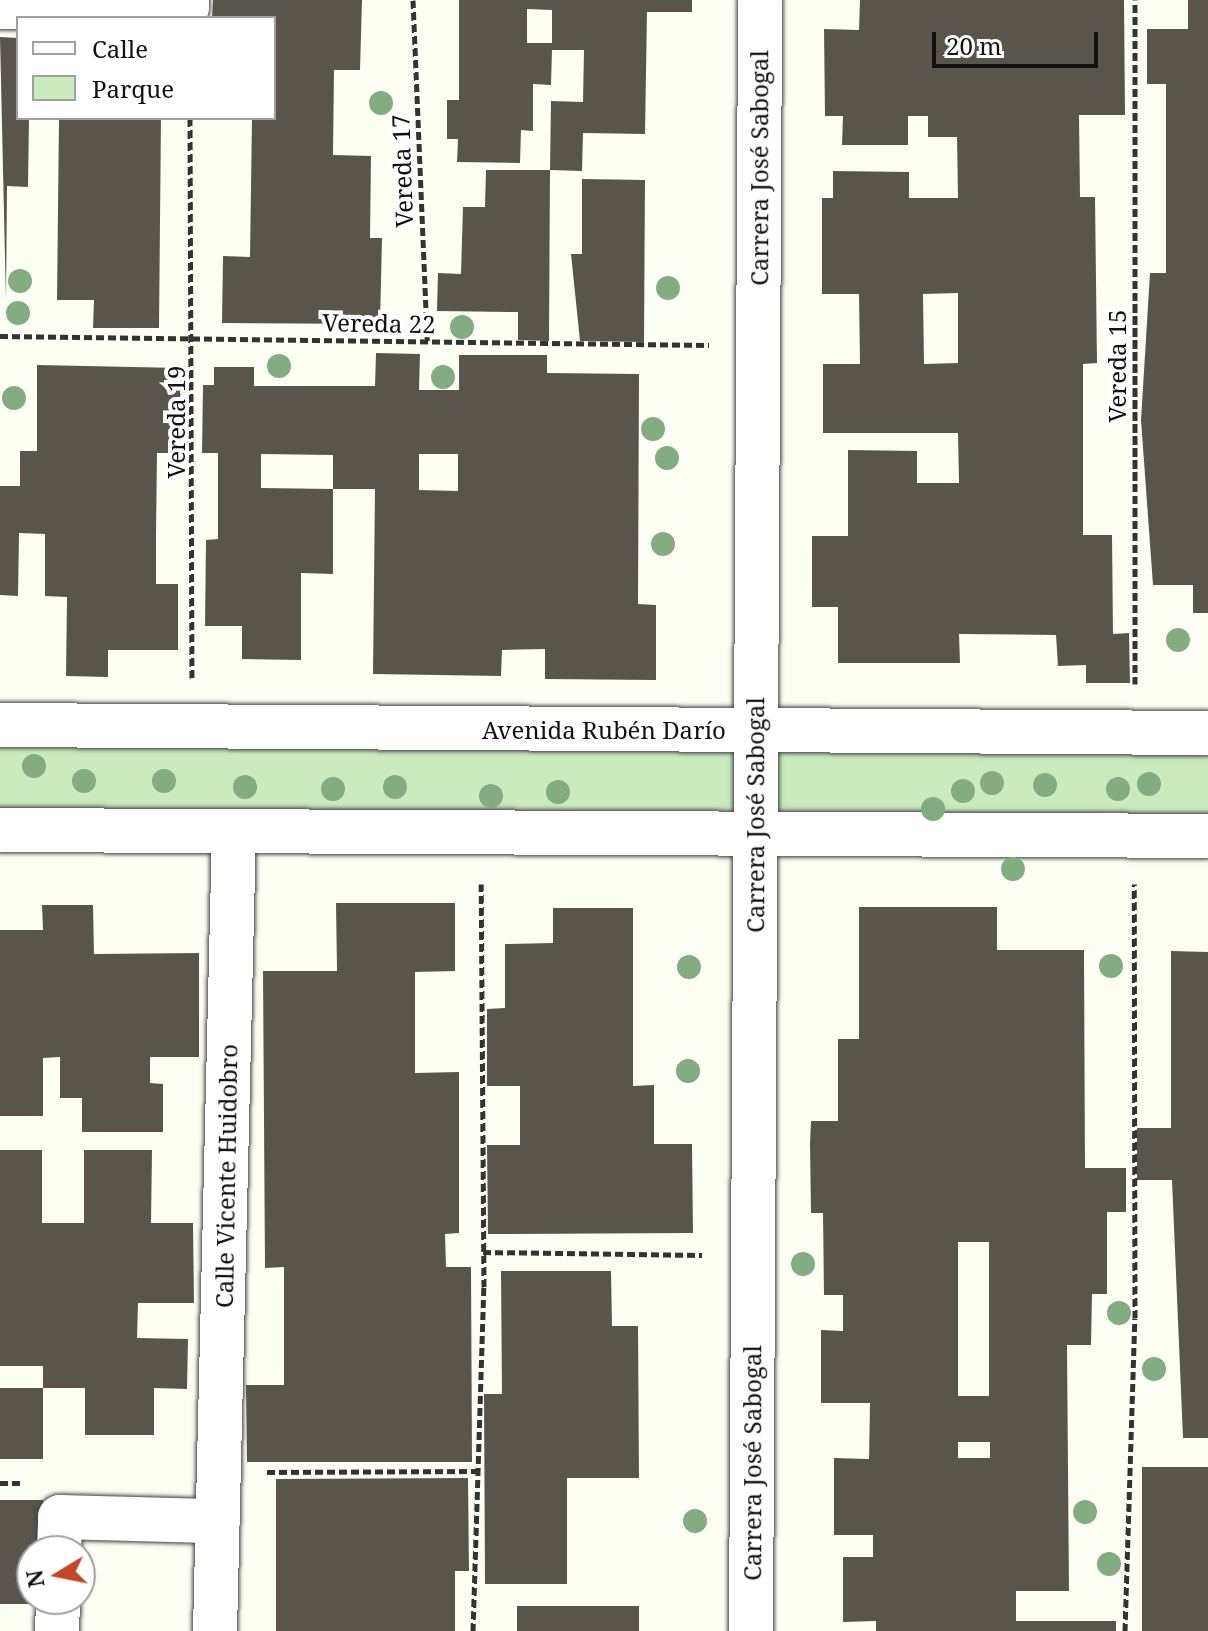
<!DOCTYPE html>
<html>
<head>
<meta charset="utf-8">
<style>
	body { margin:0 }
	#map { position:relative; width:1208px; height:1631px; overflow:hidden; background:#fefff4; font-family:"Noto Serif",serif }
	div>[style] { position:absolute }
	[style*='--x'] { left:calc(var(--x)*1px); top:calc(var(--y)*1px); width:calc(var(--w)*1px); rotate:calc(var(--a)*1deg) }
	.green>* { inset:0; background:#c9ebbd; transform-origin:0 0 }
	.building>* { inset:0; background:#59554d; transform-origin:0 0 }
	.path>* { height:5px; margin-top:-2.5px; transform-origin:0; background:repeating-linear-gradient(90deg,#333 0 8px,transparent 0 12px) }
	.roads { filter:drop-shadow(0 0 2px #444) drop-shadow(0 0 2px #444) }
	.street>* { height:44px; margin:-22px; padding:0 22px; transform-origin:22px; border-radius:22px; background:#fff }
	.trees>* { width:24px; height:24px; margin:-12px; border-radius:50%; background:#83ad80 }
	span { translate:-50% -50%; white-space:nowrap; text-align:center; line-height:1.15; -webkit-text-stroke:8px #fff; paint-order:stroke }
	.street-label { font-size:24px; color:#111 }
	.legend { position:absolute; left:16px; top:16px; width:260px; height:104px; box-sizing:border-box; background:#fff; border:2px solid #a0a0a0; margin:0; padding:10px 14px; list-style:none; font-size:24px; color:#111 }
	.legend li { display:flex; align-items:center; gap:16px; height:40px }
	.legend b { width:40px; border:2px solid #a0a0a0 }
	.north { position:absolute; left:16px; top:1535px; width:80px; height:80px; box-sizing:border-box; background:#fff; border:2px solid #a0a0a0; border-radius:50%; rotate:260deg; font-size:22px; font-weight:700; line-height:32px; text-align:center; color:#111 }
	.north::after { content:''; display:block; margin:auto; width:28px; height:36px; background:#c34627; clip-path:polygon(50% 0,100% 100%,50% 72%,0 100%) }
	.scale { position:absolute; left:932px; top:32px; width:166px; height:36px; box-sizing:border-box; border:4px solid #111; border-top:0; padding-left:10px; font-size:24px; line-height:28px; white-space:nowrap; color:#111; -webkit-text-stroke:6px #fff; paint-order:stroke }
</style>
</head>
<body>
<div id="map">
	<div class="green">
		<div style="left:0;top:725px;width:1208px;height:105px"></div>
	</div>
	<div class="building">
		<div style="clip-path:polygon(213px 0,362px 0,360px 70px,334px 70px,333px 155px,371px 156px,370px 238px,382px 238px,380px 324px,222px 323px,223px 256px,250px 257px,252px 118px,274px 118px,274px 18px,212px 18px)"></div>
		<div style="clip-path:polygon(evenodd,459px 0,692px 0,692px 12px,647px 12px,645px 134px,583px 133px,582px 171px,550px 170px,551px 101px,583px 102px,584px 50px,552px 50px,551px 85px,533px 84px,533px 131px,521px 130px,520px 163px,457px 162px,458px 139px,447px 139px,447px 100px,459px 100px,459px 0,527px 9px,552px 10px,552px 43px,527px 43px,527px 9px)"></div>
		<div style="clip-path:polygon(evenodd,860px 0,1124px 0,1125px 115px,1079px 115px,1080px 197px,1095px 197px,1097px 363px,1083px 364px,1083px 535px,1112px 535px,1113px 634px,1129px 633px,1130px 683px,1086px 683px,1086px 665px,1058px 666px,1056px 635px,959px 634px,960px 663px,838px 663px,838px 607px,812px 607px,812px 536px,848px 536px,848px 450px,917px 451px,917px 483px,959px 483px,958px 433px,823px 433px,823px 364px,860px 364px,859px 294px,822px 294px,822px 198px,833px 198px,833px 171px,909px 172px,909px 198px,958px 198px,957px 137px,928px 137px,928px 116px,908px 116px,908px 145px,842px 145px,843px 116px,825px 116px,824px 29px,859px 30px,860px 0,958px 293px,958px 363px,924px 364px,923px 294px,958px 293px)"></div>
		<div style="clip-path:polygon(1188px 0,1208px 0,1208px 613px,1193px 613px,1193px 585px,1153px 585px,1141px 420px,1150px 273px,1166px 273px,1166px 84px,1147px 84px,1147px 29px,1188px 29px)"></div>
		<div style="clip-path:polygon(0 37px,18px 38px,18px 118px,29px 118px,28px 187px,7px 186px,6px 301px)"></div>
		<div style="clip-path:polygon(59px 118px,161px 118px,159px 328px,93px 328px,94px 300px,57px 300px)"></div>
		<div style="clip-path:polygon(486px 170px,550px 170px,549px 341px,518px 340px,518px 312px,437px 311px,438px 273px,461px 274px,463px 207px,485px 207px)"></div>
		<div style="clip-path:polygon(582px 179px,645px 180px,644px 342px,580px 341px,571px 254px,582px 254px)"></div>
		<div style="clip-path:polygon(evenodd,376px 353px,420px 354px,419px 390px,459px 390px,459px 355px,547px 355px,547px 373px,639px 374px,638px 604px,656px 605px,656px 680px,545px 679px,545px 649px,502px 650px,501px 676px,373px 674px,375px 489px,333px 489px,333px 574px,301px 573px,301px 660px,242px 659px,242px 626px,205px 626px,206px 540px,218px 539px,218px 453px,202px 453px,203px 385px,214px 385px,214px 367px,254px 367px,254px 386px,375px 386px,376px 353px,261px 454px,333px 455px,333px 489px,261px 488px,261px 454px,376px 353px,419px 454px,458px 454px,458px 491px,419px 490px,419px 454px)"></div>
		<div style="clip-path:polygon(37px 365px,181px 368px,180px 453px,157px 453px,156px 535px,156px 584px,178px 584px,178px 650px,108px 650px,108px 677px,66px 676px,67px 597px,45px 596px,45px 534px,19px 533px,18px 596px,0 595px,0 486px,20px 486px,20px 451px,37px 451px)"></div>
		<div style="clip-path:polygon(336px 903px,455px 903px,455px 971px,415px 972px,415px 1073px,459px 1072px,459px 1233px,445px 1234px,446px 1267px,471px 1267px,472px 1462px,247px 1462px,246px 1385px,284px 1385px,284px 1267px,265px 1268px,263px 971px,337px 971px)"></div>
		<div style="clip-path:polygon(42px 905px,93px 905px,94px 954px,199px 953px,199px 1057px,150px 1057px,150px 1083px,163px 1084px,163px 1132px,82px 1132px,82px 1098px,60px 1098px,60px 1057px,43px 1058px,43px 1116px,0 1116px,0 930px,43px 930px)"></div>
		<div style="clip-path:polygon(evenodd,859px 907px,997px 907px,997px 950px,1084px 950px,1085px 1168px,1126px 1168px,1126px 1212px,1107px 1212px,1107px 1294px,1092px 1294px,1091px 1345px,1067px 1345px,1069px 1591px,1016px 1591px,1016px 1621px,1116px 1621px,1116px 1631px,876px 1631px,876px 1621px,843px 1622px,843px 1557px,873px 1557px,873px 1535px,834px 1535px,834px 1458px,869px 1459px,870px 1403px,821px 1403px,821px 1330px,843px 1331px,843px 1295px,824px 1295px,823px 1213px,811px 1213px,810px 1144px,811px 1121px,838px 1121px,838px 1039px,859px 1039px,859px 907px,958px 1242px,989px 1242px,989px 1396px,958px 1396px,958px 1242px,859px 907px,958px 1442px,990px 1442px,990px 1458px,958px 1458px,958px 1442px)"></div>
		<div style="clip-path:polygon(553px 908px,633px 908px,633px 1086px,654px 1085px,654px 1144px,692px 1144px,693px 1233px,488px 1234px,487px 1145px,520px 1145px,520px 1086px,487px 1086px,487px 1009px,505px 1008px,505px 944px,553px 943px)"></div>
		<div style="clip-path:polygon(1171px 951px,1208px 952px,1208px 1438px,1183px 1438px,1172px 1180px,1137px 1180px,1137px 1128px,1171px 1128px)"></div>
		<div style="clip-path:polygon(0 1150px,42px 1150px,42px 1223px,84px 1223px,84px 1150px,152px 1150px,151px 1223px,193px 1223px,194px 1303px,138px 1303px,137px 1338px,188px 1339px,187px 1389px,154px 1388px,154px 1435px,85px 1435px,85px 1388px,43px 1388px,43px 1366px,0 1366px)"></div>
		<div style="clip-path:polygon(501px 1271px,611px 1271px,612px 1326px,638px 1326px,639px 1478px,567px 1478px,567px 1584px,485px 1584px,484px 1394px,502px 1394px)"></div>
		<div style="left:43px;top:1388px;width:71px;height:43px;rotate:90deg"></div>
		<div style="left:1142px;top:1467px;width:66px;height:164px"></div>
		<div style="clip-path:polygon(468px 1478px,469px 1571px,455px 1571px,455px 1631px,276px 1631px,276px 1479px)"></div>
		<div style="clip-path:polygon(0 1500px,43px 1500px,43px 1551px,32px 1551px,32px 1599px,44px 1604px,0 1604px)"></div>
		<div style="left:517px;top:1606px;width:122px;height:25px"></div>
	</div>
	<div class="path">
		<div style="--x:413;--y:0;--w:341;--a:87.6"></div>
		<div style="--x:190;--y:118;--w:560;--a:89.8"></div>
		<div style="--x:0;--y:336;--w:709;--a:0.73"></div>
		<div style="--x:1135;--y:684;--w:684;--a:-90"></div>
		<div style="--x:483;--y:1252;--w:219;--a:0.8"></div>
		<div style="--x:267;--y:1472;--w:211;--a:-0.3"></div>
		<div style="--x:0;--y:1483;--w:23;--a:0"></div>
		<div style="--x:473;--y:1631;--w:344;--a:-88.2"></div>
		<div style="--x:484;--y:1287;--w:403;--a:-90.4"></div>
		<div style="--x:1125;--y:1631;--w:313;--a:-88.2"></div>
		<div style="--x:1135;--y:1318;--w:434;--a:-90.1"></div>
	</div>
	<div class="roads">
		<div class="street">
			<div style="--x:0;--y:7;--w:187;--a:0"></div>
			<div style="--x:187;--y:7;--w:7;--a:-90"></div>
			<div style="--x:0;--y:725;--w:1208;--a:0.38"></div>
			<div style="--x:0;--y:830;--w:1208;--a:0.28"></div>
			<div style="--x:59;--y:1551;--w:34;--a:-88"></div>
			<div style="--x:60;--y:1517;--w:158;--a:1.5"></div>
			<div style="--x:57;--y:1631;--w:32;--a:-88"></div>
			<div style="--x:215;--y:1631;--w:800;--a:-88.64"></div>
			<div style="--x:751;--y:1631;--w:1631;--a:-89.68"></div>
		</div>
	</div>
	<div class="trees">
		<div style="left:381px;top:103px"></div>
		<div style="left:20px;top:281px"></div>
		<div style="left:668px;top:288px"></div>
		<div style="left:18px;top:313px"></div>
		<div style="left:462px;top:327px"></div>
		<div style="left:279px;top:366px"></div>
		<div style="left:443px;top:377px"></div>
		<div style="left:14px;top:398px"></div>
		<div style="left:653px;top:429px"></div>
		<div style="left:667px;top:458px"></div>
		<div style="left:663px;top:544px"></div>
		<div style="left:1178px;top:640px"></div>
		<div style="left:34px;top:766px"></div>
		<div style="left:84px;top:781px"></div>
		<div style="left:164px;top:781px"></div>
		<div style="left:992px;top:783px"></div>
		<div style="left:1149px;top:784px"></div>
		<div style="left:1045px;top:785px"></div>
		<div style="left:245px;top:787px"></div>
		<div style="left:395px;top:787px"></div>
		<div style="left:333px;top:789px"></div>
		<div style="left:1118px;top:789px"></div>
		<div style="left:963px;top:791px"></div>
		<div style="left:558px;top:792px"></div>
		<div style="left:491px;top:796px"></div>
		<div style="left:933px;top:809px"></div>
		<div style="left:1013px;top:869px"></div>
		<div style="left:1111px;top:966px"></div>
		<div style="left:689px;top:967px"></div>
		<div style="left:688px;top:1071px"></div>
		<div style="left:803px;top:1264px"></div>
		<div style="left:1119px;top:1313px"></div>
		<div style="left:1154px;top:1369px"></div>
		<div style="left:1085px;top:1512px"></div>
		<div style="left:695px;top:1521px"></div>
		<div style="left:1109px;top:1564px"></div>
	</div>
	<div class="street-label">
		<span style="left:759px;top:168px;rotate:-90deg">Carrera José Sabogal</span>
		<span style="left:402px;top:171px;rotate:-92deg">Vereda 17</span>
		<span style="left:379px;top:323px;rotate:1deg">Vereda 22</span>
		<span style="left:1117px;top:366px;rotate:-90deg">Vereda 15</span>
		<span style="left:176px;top:422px;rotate:-90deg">Vereda 19</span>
		<span style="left:604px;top:730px">Avenida Rubén Darío</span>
		<span style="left:755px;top:815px;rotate:-90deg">Carrera José Sabogal</span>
		<span style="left:226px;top:1176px;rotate:-89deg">Calle Vicente Huidobro</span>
		<span style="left:752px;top:1463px;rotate:-90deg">Carrera José Sabogal</span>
	</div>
	<ul class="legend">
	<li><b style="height:10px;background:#fff"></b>Calle</li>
	<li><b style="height:22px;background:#c9ebbd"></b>Parque</li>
	</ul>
	<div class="north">N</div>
	<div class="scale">20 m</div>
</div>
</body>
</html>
